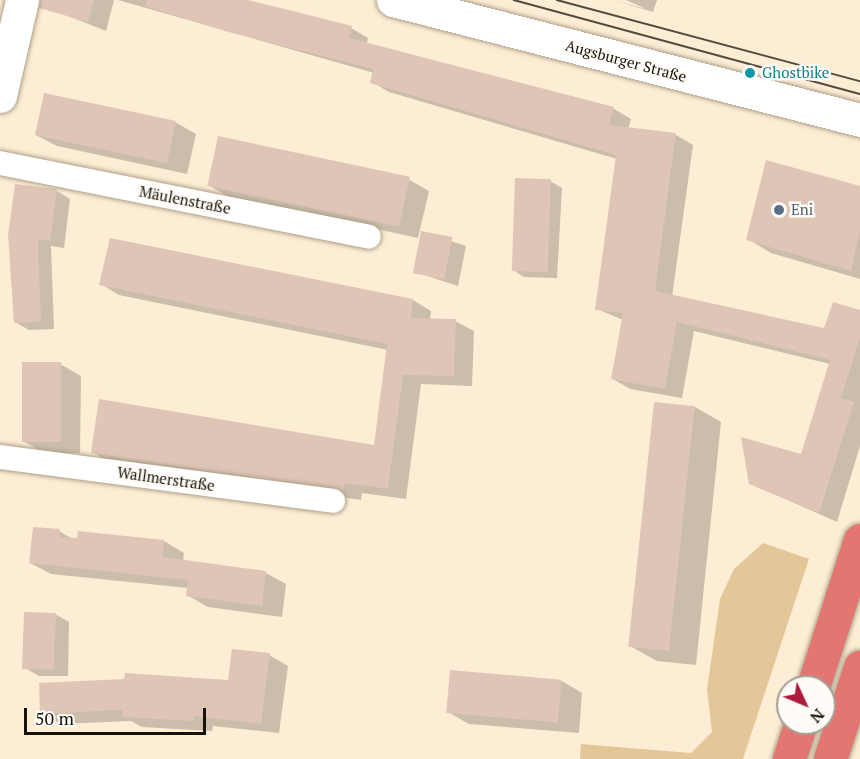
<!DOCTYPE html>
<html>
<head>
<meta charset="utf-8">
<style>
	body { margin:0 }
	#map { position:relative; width:860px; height:759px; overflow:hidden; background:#fdedd5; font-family:"PT Serif",serif }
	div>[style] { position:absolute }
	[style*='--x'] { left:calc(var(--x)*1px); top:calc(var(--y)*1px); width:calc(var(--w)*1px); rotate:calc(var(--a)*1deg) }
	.green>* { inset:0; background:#e4c799 }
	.shadow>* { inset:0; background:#0003 }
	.building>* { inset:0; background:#dfc5b6; transform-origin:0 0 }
	.roads { filter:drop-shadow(0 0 2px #ae9f88) drop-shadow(0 0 2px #ae9f88) }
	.minor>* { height:24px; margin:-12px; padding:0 12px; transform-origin:12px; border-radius:12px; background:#fff }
	.secondary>* { height:33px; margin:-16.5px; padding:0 16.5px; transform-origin:16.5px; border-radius:16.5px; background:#fff }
	.trunk>* { height:33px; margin:-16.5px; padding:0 16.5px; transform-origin:16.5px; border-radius:16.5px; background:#e47672 }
	.tram>* { height:1.5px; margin:-0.75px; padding:0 0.75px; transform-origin:0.75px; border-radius:0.75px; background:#524b3e }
	.dots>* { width:16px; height:16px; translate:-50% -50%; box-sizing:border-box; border:3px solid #fffcf7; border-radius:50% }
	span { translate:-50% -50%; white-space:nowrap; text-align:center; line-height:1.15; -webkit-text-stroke:5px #fffcf7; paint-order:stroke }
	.street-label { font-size:15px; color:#18130a }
	.culture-label { font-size:15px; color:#0d838f }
	.left { translate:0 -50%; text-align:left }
	.service-label { font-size:15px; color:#4e5e75 }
	.north { position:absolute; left:776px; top:675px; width:60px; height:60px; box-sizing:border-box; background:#fffcf7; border:2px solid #a39f98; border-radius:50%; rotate:134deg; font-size:16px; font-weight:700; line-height:24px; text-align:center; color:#18130a }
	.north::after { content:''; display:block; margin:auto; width:21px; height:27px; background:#ae1a3d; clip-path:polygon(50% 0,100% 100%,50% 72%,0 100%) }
	.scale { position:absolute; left:24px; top:708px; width:182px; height:27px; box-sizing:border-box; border:3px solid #18130a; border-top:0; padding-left:8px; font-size:18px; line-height:21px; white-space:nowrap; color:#18130a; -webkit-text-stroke:4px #fffcf7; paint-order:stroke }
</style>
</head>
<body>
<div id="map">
	<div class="green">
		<div style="clip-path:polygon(763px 543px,809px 559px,743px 759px,580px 759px,581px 744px,691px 753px,712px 732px,707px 689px,720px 599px,734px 569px)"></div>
	</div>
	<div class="shadow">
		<div style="clip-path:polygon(56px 0,114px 0,106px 31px,53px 10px)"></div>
		<div style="clip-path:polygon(118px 0,242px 0,351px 28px,368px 38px,367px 44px,614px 109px,631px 119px,628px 129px,676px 135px,693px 145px,672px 297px,825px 330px,860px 312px,860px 446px,837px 522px,750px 483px,802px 456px,830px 364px,694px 331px,682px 398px,630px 389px,613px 379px,623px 320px,597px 309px,617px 159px,389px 92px,372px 82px,374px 73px)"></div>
		<div style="clip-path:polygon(613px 0,646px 9px,626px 0,657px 0,653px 12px)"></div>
		<div style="clip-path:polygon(175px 122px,196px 134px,187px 174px,57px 146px,36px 135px)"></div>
		<div style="clip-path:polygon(408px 179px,429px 191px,418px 238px,229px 197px,208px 185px)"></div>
		<div style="clip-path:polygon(550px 181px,562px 188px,557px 278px,524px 277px,513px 270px)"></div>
		<div style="clip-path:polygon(860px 187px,860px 279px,771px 253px,748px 239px)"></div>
		<div style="clip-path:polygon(57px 191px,70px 199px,64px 248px,51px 246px,54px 329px,29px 330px,15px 322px,10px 235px)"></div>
		<div style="clip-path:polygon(422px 232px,466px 246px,458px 286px,415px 272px)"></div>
		<div style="clip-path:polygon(101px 284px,413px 300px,431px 311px,430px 320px,455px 321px,474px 331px,472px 386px,421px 384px,406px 499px,362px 493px,361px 500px,111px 463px,92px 452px,375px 447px,388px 350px,119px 295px)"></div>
		<div style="clip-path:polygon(60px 364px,81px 376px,80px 453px,44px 453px,23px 441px)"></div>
		<div style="clip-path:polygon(695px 407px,721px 422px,696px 665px,657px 661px,630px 646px)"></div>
		<div style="clip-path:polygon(59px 531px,74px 540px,164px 541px,184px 553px,183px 561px,266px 573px,286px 584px,282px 617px,208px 607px,187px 595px,188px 588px,51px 574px,30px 563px)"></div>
		<div style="clip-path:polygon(55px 614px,69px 622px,68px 676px,39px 676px,25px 668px)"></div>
		<div style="clip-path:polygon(269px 655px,288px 666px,279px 733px,213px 726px,212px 731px,142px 727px,131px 721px,61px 724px,42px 713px,229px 682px)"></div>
		<div style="clip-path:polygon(562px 681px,582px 693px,579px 733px,469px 724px,448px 712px)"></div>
	</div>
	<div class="building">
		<div style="clip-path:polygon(40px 0,94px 0,88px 22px,39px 8px)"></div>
		<div style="clip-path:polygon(146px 0,248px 0,293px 11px,352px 26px,349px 38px,614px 107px,609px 125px,676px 133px,655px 291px,824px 328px,833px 302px,860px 310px,860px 338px,841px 398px,854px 402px,819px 513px,749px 484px,741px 437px,801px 454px,830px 360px,677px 322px,665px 389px,611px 379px,623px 313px,595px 310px,616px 155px,370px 83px,373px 69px,225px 31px,145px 6px)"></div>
		<div style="left:44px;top:93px;width:135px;height:43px;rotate:12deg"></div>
		<div style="left:218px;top:136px;width:196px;height:51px;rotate:12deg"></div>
		<div style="clip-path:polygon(766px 160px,860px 186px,860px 231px,851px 271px,746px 240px)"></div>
		<div style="left:515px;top:178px;width:36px;height:93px;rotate:2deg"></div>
		<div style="clip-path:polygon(15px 184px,57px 189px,50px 241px,38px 239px,41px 322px,14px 323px,8px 235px)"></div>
		<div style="left:421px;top:231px;width:32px;height:43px;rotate:11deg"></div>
		<div style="clip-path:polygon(110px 238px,413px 299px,411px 318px,456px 319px,454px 376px,403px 375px,388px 489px,344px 483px,343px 491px,91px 453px,99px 399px,374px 445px,387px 344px,99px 285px)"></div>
		<div style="left:22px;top:362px;width:39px;height:80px"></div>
		<div style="left:654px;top:402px;width:41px;height:246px;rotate:6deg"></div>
		<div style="clip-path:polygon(33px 527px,60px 529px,60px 537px,77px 538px,78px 531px,164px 540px,163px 557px,266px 571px,262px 606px,186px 596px,188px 580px,29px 563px)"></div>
		<div style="left:24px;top:612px;width:32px;height:57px;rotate:2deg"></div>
		<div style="clip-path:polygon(232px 649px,270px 653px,261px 724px,194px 716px,194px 721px,122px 717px,122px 710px,40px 714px,39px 683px,124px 679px,125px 673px,228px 680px)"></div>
		<div style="left:450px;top:670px;width:112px;height:43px;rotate:5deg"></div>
	</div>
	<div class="roads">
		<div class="minor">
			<div style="--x:0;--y:163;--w:376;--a:11.3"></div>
			<div style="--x:0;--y:457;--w:336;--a:7.5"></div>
		</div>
		<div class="secondary">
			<div style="--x:393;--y:0;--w:482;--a:14.4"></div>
			<div style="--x:0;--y:96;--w:98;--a:-77.1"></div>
		</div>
		<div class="trunk">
			<div style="--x:813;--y:687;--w:154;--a:-72.3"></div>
			<div style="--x:789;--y:759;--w:38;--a:-72"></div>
			<div style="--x:830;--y:759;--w:97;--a:-71.9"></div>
		</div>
	</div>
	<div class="tram">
		<div style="--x:514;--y:0;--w:359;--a:15.2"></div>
		<div style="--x:557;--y:0;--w:314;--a:15"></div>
	</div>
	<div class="dots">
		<div style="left:750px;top:73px;background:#0f9aa8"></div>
		<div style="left:779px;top:210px;background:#5c6f8a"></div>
	</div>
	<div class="street-label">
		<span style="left:626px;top:61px;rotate:15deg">Augsburger Straße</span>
		<span style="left:185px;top:200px;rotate:11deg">Mäulenstraße</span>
		<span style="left:166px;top:479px;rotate:8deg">Wallmerstraße</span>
	</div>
	<div class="culture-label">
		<span class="left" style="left:762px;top:73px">Ghostbike</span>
	</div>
	<div class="service-label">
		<span class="left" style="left:791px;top:210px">Eni</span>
	</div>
	<div class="north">N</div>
	<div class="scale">50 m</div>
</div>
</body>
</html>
